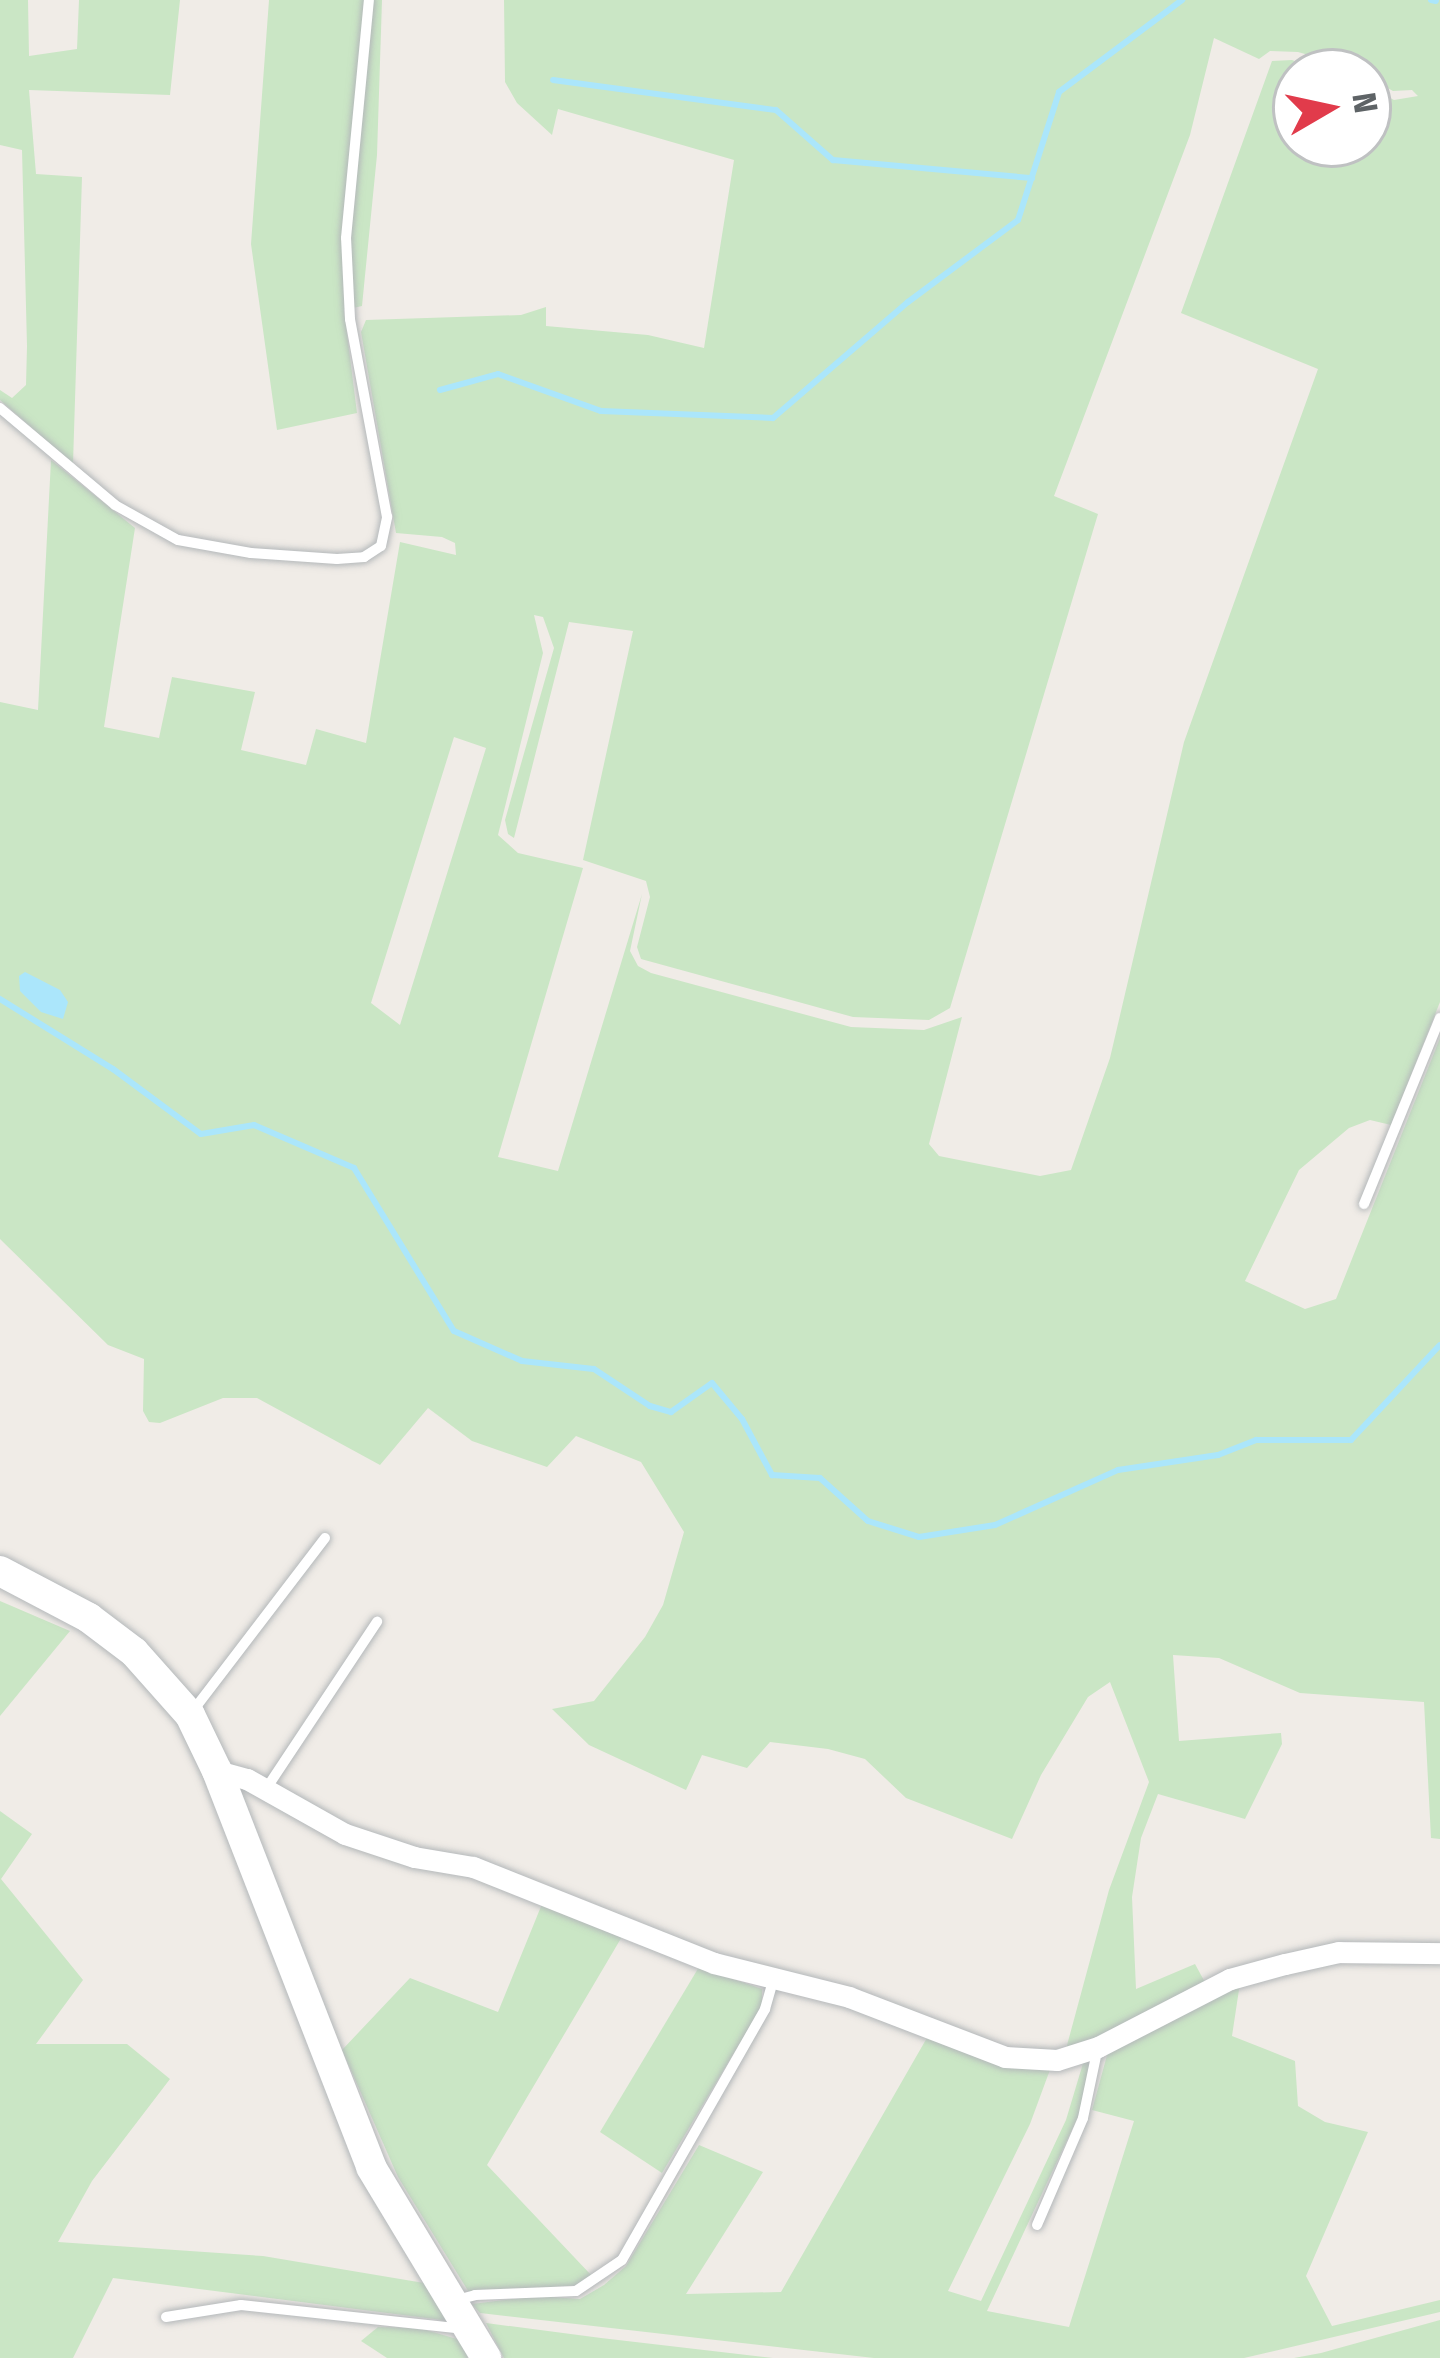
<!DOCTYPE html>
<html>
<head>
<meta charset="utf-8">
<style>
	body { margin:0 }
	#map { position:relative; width:1440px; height:2358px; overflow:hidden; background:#f0ece7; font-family:"Fira Sans Condensed",sans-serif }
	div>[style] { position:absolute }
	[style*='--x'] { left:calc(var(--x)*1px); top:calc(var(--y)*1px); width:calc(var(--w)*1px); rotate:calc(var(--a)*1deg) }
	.green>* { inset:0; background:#cae6c5 }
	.water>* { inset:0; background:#abe6fb }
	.stream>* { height:6px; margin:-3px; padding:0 3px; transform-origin:3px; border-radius:3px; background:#abe6fb }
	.roads { filter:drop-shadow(0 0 3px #b4b8ba) drop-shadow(0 0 3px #b4b8ba) }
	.lane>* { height:10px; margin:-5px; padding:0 5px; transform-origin:5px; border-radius:5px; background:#fff }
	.street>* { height:21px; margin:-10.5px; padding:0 10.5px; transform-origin:10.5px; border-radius:10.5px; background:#fff }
	.secondary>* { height:30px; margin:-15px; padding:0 15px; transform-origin:15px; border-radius:15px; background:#fff }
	span { translate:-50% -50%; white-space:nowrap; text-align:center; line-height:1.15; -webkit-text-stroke:10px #fff; paint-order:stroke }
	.north { position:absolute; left:1272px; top:48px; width:120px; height:120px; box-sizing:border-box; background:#fff; border:3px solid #bfc1c2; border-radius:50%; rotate:81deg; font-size:33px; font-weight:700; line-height:48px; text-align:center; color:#5e6366 }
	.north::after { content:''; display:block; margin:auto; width:42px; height:54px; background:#e13b4b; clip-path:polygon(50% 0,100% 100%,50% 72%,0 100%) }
</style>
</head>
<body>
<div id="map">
	<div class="green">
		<div style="clip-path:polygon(0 0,28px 0,29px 56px,77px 49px,79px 0,180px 0,170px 95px,29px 90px,36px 174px,82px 177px,73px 464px,0 400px,0 390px,12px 398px,26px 385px,27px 346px,22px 150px,0 145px)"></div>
		<div style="clip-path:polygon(269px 0,382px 0,377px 155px,362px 306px,344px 310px,357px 413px,277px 430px,251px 244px)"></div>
		<div style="clip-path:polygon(evenodd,504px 0,1440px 0,1440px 1002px,1391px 1125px,1370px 1120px,1349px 1128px,1299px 1170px,1245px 1281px,1305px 1309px,1336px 1299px,1440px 1038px,1440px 1839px,1431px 1838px,1424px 1702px,1300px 1693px,1219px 1658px,1173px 1655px,1179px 1741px,1281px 1733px,1282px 1744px,1245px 1819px,1158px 1794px,1141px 1838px,1132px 1897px,1136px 1989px,1195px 1964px,1207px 1986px,1101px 2038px,1066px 2049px,1109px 1890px,1149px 1782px,1110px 1682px,1088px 1697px,1041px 1775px,1012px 1839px,906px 1798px,865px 1759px,828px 1749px,770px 1742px,747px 1768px,702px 1755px,686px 1790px,589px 1745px,552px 1709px,594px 1701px,645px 1637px,663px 1605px,684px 1532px,641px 1462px,576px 1436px,547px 1467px,472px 1441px,428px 1408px,380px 1465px,257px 1398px,223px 1398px,160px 1423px,149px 1422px,143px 1411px,144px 1359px,108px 1345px,0 1239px,0 702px,38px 710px,51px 460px,135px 528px,104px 727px,159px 738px,172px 677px,255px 692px,241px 750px,306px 765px,316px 729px,366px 743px,400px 542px,456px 555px,455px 543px,442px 537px,396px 533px,361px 332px,366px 320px,521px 315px,546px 307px,546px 326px,648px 335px,704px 348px,734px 160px,558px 109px,552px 135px,517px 103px,505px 82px,504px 0,1214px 38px,1259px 59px,1270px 51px,1298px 52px,1368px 72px,1368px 77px,1393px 91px,1412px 90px,1418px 96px,1394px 100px,1368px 87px,1368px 144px,1296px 144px,1296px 72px,1327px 72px,1292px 60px,1272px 61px,1181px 313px,1318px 369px,1184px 742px,1110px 1058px,1071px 1170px,1040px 1176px,939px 1156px,929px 1144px,962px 1017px,924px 1030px,851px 1027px,651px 973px,638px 966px,630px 951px,642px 894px,558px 1171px,498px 1157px,583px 868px,518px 853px,498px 835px,543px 653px,534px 615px,543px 617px,554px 648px,505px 820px,508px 834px,514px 838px,569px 622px,633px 631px,583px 860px,646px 881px,650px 897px,637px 947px,641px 959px,853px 1017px,929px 1020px,950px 1008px,1098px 514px,1054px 496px,1190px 135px,1214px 38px,504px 0,454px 737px,486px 748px,400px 1025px,371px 1003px,454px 737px)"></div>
		<div style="clip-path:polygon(0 1601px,70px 1631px,0 1716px)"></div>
		<div style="clip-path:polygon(0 1811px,32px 1834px,1px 1879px,83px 1980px,36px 2044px,127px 2044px,170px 2079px,92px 2181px,58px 2242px,263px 2256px,430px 2284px,450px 2321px,113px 2278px,73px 2358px,0 2358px)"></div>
		<div style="clip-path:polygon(542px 1904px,623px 1935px,487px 2165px,592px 2276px,580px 2285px,470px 2294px,398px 2177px,342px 2050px,410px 1978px,498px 2012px)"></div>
		<div style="clip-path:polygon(699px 1967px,762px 1989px,762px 2006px,662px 2173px,600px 2132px)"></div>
		<div style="clip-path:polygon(1240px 1983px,1232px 2036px,1295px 2061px,1298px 2106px,1325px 2122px,1368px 2132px,1306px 2276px,1332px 2326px,1440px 2300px,1440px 2312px,1244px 2358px,874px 2358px,480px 2313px,472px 2304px,537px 2296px,580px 2299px,604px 2285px,626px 2266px,699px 2145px,763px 2172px,686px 2294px,781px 2292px,928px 2036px,1051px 2067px,1030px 2124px,948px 2291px,981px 2301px,1066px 2120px,1084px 2060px,1091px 2058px,1083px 2106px,987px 2311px,1069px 2327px,1134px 2121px,1092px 2110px,1109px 2048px)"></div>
		<div style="clip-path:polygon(1440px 2320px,1440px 2358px,1294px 2358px,1321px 2353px)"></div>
		<div style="clip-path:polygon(486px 2323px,601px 2338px,773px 2358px,504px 2358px)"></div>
		<div style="clip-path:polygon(378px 2327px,419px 2328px,457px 2339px,470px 2354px,467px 2358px,387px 2358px,361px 2341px)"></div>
	</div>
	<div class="water">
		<div style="clip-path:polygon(25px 972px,60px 990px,68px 1002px,63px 1019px,41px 1012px,20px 991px,19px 976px)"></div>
	</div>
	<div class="stream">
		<div style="--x:1431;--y:0;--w:5;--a:11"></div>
		<div style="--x:553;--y:80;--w:225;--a:7.7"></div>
		<div style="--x:776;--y:110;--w:76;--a:41.3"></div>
		<div style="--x:833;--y:160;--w:200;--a:5.2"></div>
		<div style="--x:440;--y:390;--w:60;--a:-15.4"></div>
		<div style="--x:498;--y:374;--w:109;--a:19.8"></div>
		<div style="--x:601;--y:411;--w:172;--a:2.3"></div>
		<div style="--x:773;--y:418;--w:178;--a:-40.7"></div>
		<div style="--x:908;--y:302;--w:137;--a:-36.7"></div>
		<div style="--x:1018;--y:220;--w:134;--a:-72.2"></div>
		<div style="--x:1059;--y:92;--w:154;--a:-36.8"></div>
		<div style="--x:0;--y:999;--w:133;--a:31.8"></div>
		<div style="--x:113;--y:1069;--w:109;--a:36.5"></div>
		<div style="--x:201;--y:1134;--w:54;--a:-9.6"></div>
		<div style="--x:254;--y:1125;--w:109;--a:23.3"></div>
		<div style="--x:354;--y:1168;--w:191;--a:58.5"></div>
		<div style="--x:454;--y:1331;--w:74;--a:23.8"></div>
		<div style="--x:522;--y:1361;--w:72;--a:6.3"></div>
		<div style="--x:594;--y:1369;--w:67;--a:33.5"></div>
		<div style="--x:650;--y:1406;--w:22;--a:16"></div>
		<div style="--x:671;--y:1412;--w:50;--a:-35.3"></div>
		<div style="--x:712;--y:1383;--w:47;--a:50.2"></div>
		<div style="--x:742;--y:1419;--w:64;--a:61.8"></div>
		<div style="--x:772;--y:1475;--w:48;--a:3.6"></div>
		<div style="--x:820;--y:1478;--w:64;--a:41.9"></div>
		<div style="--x:868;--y:1521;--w:53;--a:17.4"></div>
		<div style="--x:919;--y:1537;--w:77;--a:-9"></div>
		<div style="--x:995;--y:1525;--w:135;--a:-24.1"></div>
		<div style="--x:1118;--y:1470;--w:101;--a:-8.5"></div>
		<div style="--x:1218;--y:1455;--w:41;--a:-21.5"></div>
		<div style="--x:1256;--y:1440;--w:95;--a:0"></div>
		<div style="--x:1351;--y:1440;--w:130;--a:-46.9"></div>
	</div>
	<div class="roads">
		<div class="lane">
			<div style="--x:0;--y:408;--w:150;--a:40.1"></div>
			<div style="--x:115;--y:505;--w:72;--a:29.1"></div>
			<div style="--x:178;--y:540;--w:74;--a:10.1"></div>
			<div style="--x:251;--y:553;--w:86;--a:4"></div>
			<div style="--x:337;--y:559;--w:27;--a:-4"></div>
			<div style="--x:364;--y:557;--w:20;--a:-33"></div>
			<div style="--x:381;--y:546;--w:30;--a:-78"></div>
			<div style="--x:387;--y:517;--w:201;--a:-100.6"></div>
			<div style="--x:350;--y:319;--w:81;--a:-92.8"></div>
			<div style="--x:346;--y:238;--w:239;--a:-84.5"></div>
			<div style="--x:1364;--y:1204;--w:201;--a:-67.8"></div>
			<div style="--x:192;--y:1712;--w:219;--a:-52.6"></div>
			<div style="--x:266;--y:1789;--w:201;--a:-56.4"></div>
			<div style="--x:1037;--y:2225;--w:116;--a:-66.7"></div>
			<div style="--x:1083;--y:2118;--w:73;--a:-78.1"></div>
			<div style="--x:453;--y:2301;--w:23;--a:-15"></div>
			<div style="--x:475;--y:2295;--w:101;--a:-2.3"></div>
			<div style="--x:576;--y:2291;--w:55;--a:-34"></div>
			<div style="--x:622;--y:2260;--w:289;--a:-60.3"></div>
			<div style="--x:765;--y:2009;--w:32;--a:-74"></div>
			<div style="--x:166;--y:2317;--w:76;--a:-9.1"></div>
			<div style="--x:241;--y:2305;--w:225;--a:6.1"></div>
		</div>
		<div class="street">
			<div style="--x:217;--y:1771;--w:31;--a:15"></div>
			<div style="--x:247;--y:1779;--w:112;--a:29.3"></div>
			<div style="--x:345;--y:1834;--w:73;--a:18.4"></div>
			<div style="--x:414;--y:1857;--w:60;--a:9.6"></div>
			<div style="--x:473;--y:1867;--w:259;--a:21.7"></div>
			<div style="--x:714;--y:1963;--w:139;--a:14.1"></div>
			<div style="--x:849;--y:1997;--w:167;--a:21"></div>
			<div style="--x:1005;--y:2057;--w:52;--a:3.3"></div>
			<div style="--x:1057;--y:2060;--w:43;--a:-17.6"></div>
			<div style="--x:1098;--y:2047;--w:148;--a:-27.3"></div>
			<div style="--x:1230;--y:1979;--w:57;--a:-15.3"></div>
			<div style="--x:1285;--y:1964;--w:55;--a:-12.5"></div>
			<div style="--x:1339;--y:1952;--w:101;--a:0.6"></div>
		</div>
		<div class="secondary">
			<div style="--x:0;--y:1571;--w:101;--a:27.8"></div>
			<div style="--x:89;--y:1618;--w:56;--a:37.1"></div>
			<div style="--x:134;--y:1652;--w:84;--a:48.4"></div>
			<div style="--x:190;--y:1715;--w:62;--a:64.3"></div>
			<div style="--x:217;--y:1771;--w:425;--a:68.7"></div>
			<div style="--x:371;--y:2167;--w:223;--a:58.9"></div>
		</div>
	</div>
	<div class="north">N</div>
</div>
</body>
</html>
